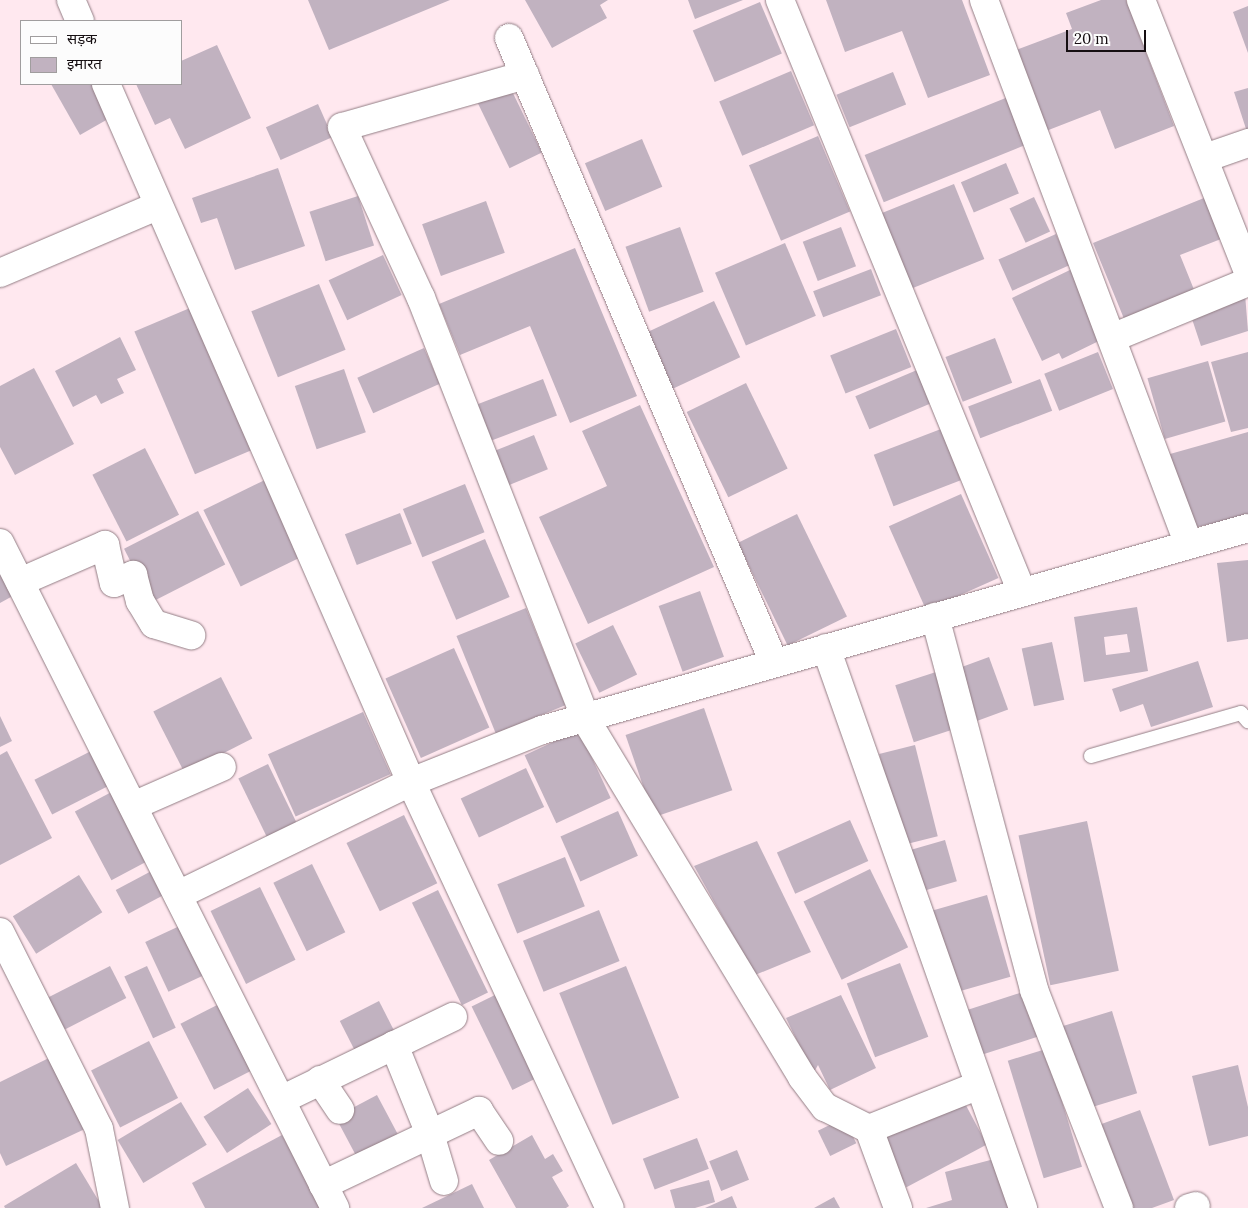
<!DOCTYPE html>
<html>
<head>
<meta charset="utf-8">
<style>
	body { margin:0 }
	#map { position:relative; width:1248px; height:1208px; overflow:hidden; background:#ffe8ef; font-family:Lora,"Noto Sans Devanagari",serif }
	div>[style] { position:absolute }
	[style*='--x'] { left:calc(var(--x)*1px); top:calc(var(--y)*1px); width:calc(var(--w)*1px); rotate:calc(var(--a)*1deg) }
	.building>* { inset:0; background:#c1b2c0; transform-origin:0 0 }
	.roads { filter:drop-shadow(0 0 1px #937e85) drop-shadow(0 0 1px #937e85) }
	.lane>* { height:14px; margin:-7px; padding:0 7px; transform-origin:7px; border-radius:7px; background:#fff }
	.street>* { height:28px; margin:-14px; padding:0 14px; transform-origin:14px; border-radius:14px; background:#fff }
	span { translate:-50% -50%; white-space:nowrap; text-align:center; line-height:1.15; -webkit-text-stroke:4px #fcfcfc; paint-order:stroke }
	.legend { position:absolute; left:20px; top:20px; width:162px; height:65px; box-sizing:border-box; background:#fcfcfc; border:1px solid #a09d9e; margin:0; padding:6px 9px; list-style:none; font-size:15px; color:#150e11 }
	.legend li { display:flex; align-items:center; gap:10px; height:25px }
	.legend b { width:25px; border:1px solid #a09d9e }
	.scale { position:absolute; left:1066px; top:30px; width:80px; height:22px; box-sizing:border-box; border:2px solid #150e11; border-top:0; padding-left:6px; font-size:15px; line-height:18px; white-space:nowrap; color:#150e11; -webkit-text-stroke:4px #fcfcfc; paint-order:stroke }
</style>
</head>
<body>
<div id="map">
	<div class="building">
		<div style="clip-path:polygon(308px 0,450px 0,329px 50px)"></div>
		<div style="clip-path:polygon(525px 0,608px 0,600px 5px,607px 18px,552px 48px)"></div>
		<div style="clip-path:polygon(688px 0,743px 0,695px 19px)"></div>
		<div style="clip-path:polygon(826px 0,962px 0,990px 75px,928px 98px,902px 31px,845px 52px)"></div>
		<div style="clip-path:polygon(1101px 0,1126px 0,1174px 126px,1115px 149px,1100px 110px,1046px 131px,1016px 50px,1072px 29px,1066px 13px)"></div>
		<div style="left:760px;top:2px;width:56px;height:73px;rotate:67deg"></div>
		<div style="clip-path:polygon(1248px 6px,1248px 53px,1233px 12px)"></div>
		<div style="clip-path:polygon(217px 45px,251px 118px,185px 149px,170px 118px,155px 125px,136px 84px,181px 84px,181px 61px)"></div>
		<div style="left:791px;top:71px;width:59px;height:78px;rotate:67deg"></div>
		<div style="left:893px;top:72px;width:35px;height:61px;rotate:68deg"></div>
		<div style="clip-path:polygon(51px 84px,98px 84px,115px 115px,80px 135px)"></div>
		<div style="left:509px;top:85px;width:75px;height:36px;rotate:64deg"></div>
		<div style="clip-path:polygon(1248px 88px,1248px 135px,1234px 92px)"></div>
		<div style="left:1013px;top:95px;width:51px;height:160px;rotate:68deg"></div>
		<div style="left:318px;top:104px;width:36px;height:57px;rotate:66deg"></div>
		<div style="left:818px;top:136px;width:82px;height:75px;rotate:67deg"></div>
		<div style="left:642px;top:139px;width:52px;height:62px;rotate:67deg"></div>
		<div style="left:1006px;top:163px;width:33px;height:49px;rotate:67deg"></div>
		<div style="clip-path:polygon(278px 168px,305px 246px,235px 270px,217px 218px,201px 223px,192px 198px)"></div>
		<div style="left:954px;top:184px;width:81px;height:81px;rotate:68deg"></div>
		<div style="left:358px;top:196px;width:52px;height:51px;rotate:72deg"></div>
		<div style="left:1034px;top:197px;width:38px;height:27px;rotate:65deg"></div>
		<div style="clip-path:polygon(1204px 198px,1221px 239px,1180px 255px,1197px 297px,1127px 326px,1093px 243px)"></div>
		<div style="left:486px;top:201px;width:55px;height:68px;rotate:70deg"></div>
		<div style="left:680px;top:227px;width:69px;height:58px;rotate:70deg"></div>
		<div style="left:841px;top:227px;width:42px;height:41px;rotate:69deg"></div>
		<div style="left:1056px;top:234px;width:34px;height:63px;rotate:66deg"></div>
		<div style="left:785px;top:243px;width:79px;height:76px;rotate:67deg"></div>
		<div style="clip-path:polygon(575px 248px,637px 396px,570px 423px,530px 326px,460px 355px,439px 304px)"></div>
		<div style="left:383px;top:255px;width:44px;height:60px;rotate:65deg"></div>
		<div style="left:871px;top:269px;width:28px;height:62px;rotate:69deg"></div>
		<div style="clip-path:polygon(1072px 269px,1105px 338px,1062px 359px,1059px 353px,1042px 361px,1012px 298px)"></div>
		<div style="left:319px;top:284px;width:71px;height:73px;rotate:68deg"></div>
		<div style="clip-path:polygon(1245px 294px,1248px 331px,1201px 346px,1190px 313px)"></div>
		<div style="left:714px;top:301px;width:62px;height:75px;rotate:65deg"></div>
		<div style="left:197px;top:305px;width:155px;height:68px;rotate:67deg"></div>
		<div style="left:896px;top:329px;width:41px;height:71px;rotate:68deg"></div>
		<div style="clip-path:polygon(120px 337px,136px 370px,117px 379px,124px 393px,101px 404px,96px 395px,73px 407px,55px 371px)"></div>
		<div style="left:995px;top:338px;width:48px;height:53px;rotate:69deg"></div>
		<div style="left:424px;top:348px;width:39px;height:73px;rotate:66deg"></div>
		<div style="left:1098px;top:352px;width:40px;height:58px;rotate:68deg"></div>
		<div style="clip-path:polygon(1248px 352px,1248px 428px,1231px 432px,1211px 362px)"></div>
		<div style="left:1208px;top:361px;width:63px;height:63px;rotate:74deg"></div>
		<div style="clip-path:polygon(34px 368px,74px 444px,15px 475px,0 447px,0 386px)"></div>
		<div style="left:344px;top:369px;width:67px;height:52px;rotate:71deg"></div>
		<div style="left:917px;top:370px;width:36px;height:67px;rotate:67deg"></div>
		<div style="left:543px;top:379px;width:39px;height:75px;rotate:69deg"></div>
		<div style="left:1040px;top:379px;width:34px;height:77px;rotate:69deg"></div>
		<div style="left:746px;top:383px;width:95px;height:66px;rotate:64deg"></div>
		<div style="clip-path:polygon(640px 405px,714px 567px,588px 624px,539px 517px,607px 486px,582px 431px)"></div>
		<div style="left:941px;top:429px;width:55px;height:72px;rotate:69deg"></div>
		<div style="clip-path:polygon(1248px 432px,1248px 516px,1192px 528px,1170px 454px)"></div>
		<div style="left:534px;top:435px;width:37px;height:43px;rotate:68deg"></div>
		<div style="left:145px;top:448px;width:75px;height:59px;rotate:63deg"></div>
		<div style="left:269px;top:478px;width:85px;height:73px;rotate:64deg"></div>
		<div style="left:465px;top:484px;width:52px;height:67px;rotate:68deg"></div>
		<div style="left:961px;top:494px;width:92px;height:79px;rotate:66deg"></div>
		<div style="left:198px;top:511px;width:60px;height:83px;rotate:63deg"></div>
		<div style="left:400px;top:513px;width:33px;height:59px;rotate:69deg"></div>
		<div style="left:797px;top:514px;width:114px;height:66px;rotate:64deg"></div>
		<div style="left:485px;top:539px;width:63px;height:58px;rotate:67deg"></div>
		<div style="clip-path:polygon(0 556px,20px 592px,0 603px)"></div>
		<div style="clip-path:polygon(1248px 560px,1248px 639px,1227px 642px,1217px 563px)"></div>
		<div style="left:700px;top:591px;width:70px;height:44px;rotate:70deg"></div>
		<div style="clip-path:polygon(evenodd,1137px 607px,1148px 671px,1084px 682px,1074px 617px,1137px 607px,1127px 634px,1130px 652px,1106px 655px,1104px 637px,1127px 634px)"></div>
		<div style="left:526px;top:608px;width:105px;height:75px;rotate:68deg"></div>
		<div style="left:613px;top:625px;width:55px;height:42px;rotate:64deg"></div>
		<div style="left:1052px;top:642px;width:59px;height:31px;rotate:78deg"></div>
		<div style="left:454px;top:648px;width:87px;height:75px;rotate:66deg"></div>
		<div style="left:989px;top:657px;width:56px;height:34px;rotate:70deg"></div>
		<div style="clip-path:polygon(1198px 661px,1213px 707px,1151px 727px,1143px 704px,1120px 712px,1112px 689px)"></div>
		<div style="left:939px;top:671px;width:60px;height:46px;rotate:72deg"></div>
		<div style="left:221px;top:677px;width:69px;height:76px;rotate:63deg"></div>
		<div style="left:704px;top:708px;width:87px;height:83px;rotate:71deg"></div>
		<div style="left:363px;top:712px;width:68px;height:104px;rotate:66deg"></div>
		<div style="clip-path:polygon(0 716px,12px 741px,0 747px)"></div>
		<div style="left:579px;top:730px;width:75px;height:60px;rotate:65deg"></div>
		<div style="left:915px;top:745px;width:94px;height:37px;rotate:76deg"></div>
		<div style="left:95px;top:749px;width:39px;height:68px;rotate:63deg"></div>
		<div style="clip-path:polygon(7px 751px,52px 838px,0 865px,0 755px)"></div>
		<div style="left:268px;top:764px;width:70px;height:33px;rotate:64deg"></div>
		<div style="left:526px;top:768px;width:43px;height:72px;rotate:65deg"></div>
		<div style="left:119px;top:788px;width:78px;height:50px;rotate:62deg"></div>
		<div style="left:618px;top:811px;width:49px;height:63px;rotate:66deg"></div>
		<div style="left:404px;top:815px;width:76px;height:64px;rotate:64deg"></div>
		<div style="left:850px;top:820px;width:45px;height:80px;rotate:66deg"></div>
		<div style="left:1087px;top:821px;width:153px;height:70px;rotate:78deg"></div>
		<div style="left:945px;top:840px;width:43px;height:45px;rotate:74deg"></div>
		<div style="clip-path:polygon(757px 841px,811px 952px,755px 975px,694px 866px)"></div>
		<div style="left:565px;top:857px;width:53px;height:73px;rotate:68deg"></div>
		<div style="left:312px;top:864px;width:76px;height:43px;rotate:64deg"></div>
		<div style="left:159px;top:867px;width:27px;height:49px;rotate:62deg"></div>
		<div style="left:870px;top:869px;width:87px;height:74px;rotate:64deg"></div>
		<div style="left:79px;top:875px;width:44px;height:78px;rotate:58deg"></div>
		<div style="left:260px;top:887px;width:81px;height:55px;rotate:64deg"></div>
		<div style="left:438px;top:890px;width:114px;height:29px;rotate:64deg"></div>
		<div style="left:987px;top:895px;width:85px;height:63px;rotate:74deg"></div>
		<div style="left:599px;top:910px;width:55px;height:82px;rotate:68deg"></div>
		<div style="left:186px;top:923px;width:55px;height:45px;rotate:65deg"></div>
		<div style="left:900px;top:963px;width:79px;height:57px;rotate:69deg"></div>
		<div style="left:110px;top:966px;width:36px;height:69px;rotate:63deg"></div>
		<div style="left:147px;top:966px;width:68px;height:25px;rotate:65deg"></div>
		<div style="left:626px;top:966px;width:142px;height:72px;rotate:68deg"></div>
		<div style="left:1023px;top:992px;width:47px;height:74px;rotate:72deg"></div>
		<div style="left:495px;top:995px;width:93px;height:26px;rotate:64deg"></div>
		<div style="clip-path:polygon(841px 995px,876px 1068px,830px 1090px,818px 1065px,813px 1074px,786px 1018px)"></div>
		<div style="left:225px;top:1001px;width:74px;height:50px;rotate:63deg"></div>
		<div style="left:379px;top:1001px;width:42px;height:44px;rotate:63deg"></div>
		<div style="left:1112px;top:1011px;width:86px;height:52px;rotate:73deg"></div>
		<div style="left:149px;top:1041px;width:64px;height:65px;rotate:63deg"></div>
		<div style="left:1046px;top:1049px;width:123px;height:40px;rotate:73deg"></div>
		<div style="clip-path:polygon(53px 1056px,87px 1128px,6px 1166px,0 1153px,0 1082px)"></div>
		<div style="clip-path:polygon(1238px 1065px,1248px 1107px,1248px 1136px,1209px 1146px,1192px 1076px)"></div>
		<div style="left:248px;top:1088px;width:43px;height:53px;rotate:57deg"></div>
		<div style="left:377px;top:1095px;width:50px;height:47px;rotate:62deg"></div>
		<div style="left:961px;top:1096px;width:55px;height:91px;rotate:62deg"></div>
		<div style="left:181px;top:1102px;width:50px;height:74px;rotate:59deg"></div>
		<div style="clip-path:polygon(1140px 1110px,1174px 1200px,1152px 1208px,1125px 1208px,1096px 1126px)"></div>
		<div style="left:844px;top:1118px;width:28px;height:29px;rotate:64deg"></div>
		<div style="clip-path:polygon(282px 1135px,322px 1208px,205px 1208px,192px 1183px)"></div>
		<div style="clip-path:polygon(532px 1135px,545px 1159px,553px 1154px,563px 1171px,552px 1177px,569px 1206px,566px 1208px,516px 1208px,489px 1160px)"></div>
		<div style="left:697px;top:1138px;width:33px;height:58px;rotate:69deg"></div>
		<div style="left:737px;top:1150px;width:32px;height:30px;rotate:68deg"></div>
		<div style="clip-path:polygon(998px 1158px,1012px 1208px,926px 1208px,952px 1200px,945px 1172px)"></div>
		<div style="clip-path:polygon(76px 1163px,103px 1208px,5px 1208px,4px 1206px)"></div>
		<div style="clip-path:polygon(709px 1180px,715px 1202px,695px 1208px,675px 1208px,670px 1190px)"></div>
		<div style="clip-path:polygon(472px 1184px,484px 1208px,422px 1208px)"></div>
		<div style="clip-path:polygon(732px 1196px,737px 1208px,705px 1208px)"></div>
		<div style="clip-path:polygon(834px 1197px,840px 1208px,814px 1208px)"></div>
	</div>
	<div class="roads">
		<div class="lane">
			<div style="--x:1091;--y:756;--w:156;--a:-16"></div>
			<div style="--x:1241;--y:713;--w:11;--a:49"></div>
		</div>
		<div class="street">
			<div style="--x:71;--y:0;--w:23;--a:67"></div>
			<div style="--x:780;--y:0;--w:640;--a:67.77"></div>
			<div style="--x:984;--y:0;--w:582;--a:69.39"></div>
			<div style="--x:1141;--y:0;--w:292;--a:68.5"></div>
			<div style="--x:509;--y:38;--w:679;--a:67.02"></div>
			<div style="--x:525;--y:75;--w:190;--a:164.1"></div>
			<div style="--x:342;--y:127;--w:188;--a:65.2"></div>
			<div style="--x:421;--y:298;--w:453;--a:68.6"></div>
			<div style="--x:586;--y:720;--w:417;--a:58.8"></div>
			<div style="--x:802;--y:1077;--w:38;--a:53"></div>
			<div style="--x:825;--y:1107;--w:49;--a:26.6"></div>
			<div style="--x:869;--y:1129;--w:84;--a:69.8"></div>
			<div style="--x:106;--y:84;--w:762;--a:66.4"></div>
			<div style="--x:411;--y:782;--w:470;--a:65"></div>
			<div style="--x:1205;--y:158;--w:46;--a:-19.2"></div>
			<div style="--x:0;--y:273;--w:171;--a:-23.1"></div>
			<div style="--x:1112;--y:338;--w:147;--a:-22.4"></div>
			<div style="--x:0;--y:543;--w:745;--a:63.26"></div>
			<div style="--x:20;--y:582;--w:93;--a:-23.5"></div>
			<div style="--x:105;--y:545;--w:39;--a:77"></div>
			<div style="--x:114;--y:583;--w:21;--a:-23"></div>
			<div style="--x:133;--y:575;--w:27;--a:75"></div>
			<div style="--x:140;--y:601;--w:27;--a:59"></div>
			<div style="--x:154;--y:624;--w:39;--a:17"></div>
			<div style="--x:935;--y:617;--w:386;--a:75.1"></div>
			<div style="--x:1034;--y:990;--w:234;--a:68.7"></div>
			<div style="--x:826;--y:648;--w:594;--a:70.62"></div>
			<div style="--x:133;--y:806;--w:97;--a:-23.7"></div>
			<div style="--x:178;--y:895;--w:259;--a:-25.9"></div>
			<div style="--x:411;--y:782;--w:141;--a:-21.7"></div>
			<div style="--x:542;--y:730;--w:734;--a:-15.97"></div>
			<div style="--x:0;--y:932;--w:220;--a:63.3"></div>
			<div style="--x:99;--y:1129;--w:81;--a:78.6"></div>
			<div style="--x:394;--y:1045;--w:96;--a:68"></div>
			<div style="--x:430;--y:1134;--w:49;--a:73.4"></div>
			<div style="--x:320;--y:1080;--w:36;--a:56"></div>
			<div style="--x:281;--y:1100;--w:191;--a:-25.8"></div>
			<div style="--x:869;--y:1129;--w:118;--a:-21.8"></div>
			<div style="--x:323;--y:1185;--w:173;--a:-25.4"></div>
			<div style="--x:479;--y:1111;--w:36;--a:56"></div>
			<div style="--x:1189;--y:1208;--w:7;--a:-16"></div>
		</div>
	</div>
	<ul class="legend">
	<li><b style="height:6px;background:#fff"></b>सड़क</li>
	<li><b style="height:14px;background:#c1b2c0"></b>इमारत</li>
	</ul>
	<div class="scale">20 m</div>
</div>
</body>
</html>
